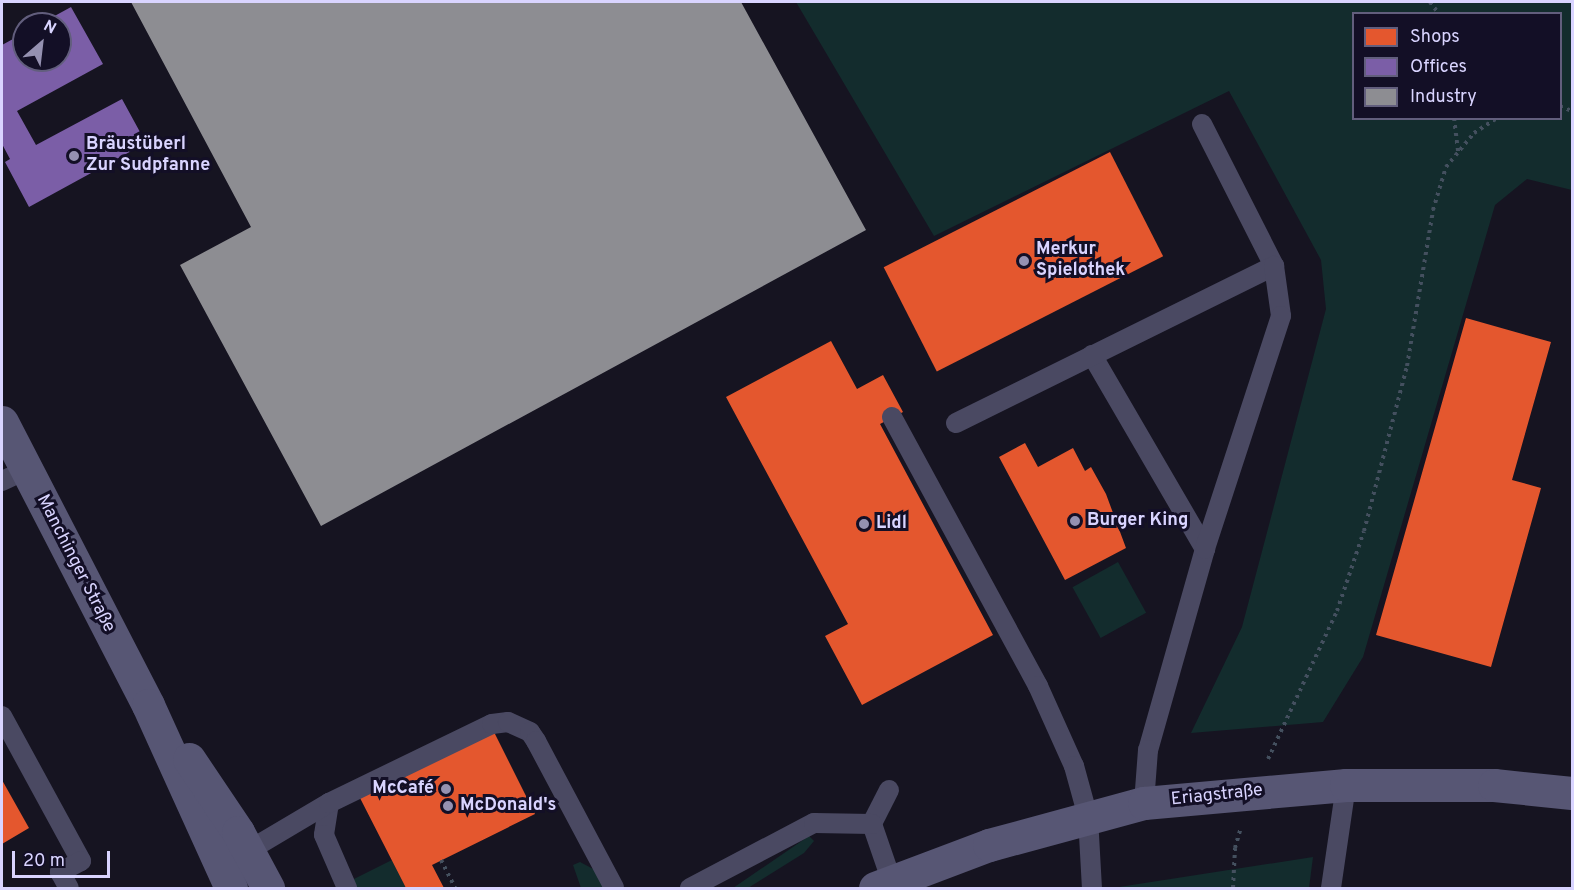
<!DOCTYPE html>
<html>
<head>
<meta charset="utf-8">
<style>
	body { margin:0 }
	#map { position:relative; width:1574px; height:890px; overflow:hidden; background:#161421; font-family:Overpass,sans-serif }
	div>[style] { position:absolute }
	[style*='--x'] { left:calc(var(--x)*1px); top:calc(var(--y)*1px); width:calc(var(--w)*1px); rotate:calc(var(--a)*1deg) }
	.green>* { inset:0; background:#132c2d; transform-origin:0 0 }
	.shops>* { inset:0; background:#e4572e; transform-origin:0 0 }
	.offices>* { inset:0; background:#7b5ea7 }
	.industry>* { inset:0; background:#8d8d92 }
	.path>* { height:4px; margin-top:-2px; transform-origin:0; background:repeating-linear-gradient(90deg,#44505f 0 3px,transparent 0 7.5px) }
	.lane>* { height:20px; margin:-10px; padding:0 10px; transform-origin:10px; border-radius:10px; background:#4a4962 }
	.secondary>* { height:33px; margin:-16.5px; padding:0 16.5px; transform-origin:16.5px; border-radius:16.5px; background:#575674 }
	.dots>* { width:16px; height:16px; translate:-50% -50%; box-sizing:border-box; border:3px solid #130f26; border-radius:50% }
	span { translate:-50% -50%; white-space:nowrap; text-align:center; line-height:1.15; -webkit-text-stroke:6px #130f26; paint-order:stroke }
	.poi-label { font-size:18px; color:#d9d4ff; font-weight:700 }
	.left { translate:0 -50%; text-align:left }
	.right { translate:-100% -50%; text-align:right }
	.street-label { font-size:18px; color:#d9d4ff }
	.frame { position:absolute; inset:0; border:3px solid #d9d4ff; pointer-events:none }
	.legend { position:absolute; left:1352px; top:12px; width:210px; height:108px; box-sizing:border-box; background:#130f26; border:2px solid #625e7d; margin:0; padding:8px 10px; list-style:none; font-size:18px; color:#d9d4ff }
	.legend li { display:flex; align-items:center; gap:12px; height:30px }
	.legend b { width:30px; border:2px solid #625e7d }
	.north { position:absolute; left:12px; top:12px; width:60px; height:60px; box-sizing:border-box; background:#130f26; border:2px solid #625e7d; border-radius:50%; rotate:28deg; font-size:16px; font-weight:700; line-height:24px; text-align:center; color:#d9d4ff }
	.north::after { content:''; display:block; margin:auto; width:21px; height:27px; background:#9591b1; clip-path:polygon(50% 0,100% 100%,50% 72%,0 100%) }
	.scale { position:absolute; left:12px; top:851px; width:98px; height:27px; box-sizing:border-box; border:3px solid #d9d4ff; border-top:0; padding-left:8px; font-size:18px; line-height:21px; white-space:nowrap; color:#d9d4ff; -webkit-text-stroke:4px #130f26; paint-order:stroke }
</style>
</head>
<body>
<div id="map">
	<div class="green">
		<div style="clip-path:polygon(evenodd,796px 2px,1572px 2px,1572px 190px,1527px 179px,1495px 205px,1363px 657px,1323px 722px,1191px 733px,1242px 627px,1326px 309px,1321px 260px,1229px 91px,934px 236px,796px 2px,1354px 14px,1560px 14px,1560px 118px,1354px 118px,1354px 14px)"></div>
		<div style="left:1118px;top:562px;width:58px;height:52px;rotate:61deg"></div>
		<div style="clip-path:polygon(809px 836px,814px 841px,804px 853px,748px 888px,733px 888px)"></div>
		<div style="clip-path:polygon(1313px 857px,1309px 888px,1119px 888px,1119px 887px)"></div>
		<div style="clip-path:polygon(392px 860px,406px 888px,353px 888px,350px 881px)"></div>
		<div style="clip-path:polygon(580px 862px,597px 871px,606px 888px,581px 888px,573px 865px)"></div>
	</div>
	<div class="shops">
		<div style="left:1110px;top:152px;width:117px;height:254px;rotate:63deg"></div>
		<div style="clip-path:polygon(1466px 318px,1551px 342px,1512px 480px,1541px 488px,1491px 667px,1376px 635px)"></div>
		<div style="clip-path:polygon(831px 341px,857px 389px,883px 375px,903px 412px,880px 424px,993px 635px,862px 705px,825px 636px,848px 624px,726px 397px)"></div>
		<div style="clip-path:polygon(1025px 443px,1038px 467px,1073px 448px,1085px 471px,1091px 467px,1106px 494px,1126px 548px,1065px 580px,999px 457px)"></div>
		<div style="clip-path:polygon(494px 732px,535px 814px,432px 865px,444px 888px,406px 888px,360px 798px)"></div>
		<div style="clip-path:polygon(2px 780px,29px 828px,2px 844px)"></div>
	</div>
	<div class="offices">
		<div style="clip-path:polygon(71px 7px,103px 64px,17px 111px,36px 145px,122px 99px,146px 143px,29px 207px,5px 162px,10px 159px,2px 144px,2px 45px,24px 33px,24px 60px,60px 60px,60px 24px,40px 24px)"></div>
	</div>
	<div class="industry">
		<div style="clip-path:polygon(131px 2px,741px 2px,866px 230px,321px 526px,180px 265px,251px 227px)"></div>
	</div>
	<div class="path">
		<div style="--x:1430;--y:2;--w:15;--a:53"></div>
		<div style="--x:1560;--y:106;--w:13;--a:23"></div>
		<div style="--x:1454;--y:118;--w:34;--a:83"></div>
		<div style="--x:1268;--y:759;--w:163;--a:-65"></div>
		<div style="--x:1337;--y:611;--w:84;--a:-71.4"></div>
		<div style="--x:1364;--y:531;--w:171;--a:-75.4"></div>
		<div style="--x:1407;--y:366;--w:158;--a:-80.5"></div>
		<div style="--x:1433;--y:210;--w:45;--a:-73.2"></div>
		<div style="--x:1446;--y:167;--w:44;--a:-50.5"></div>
		<div style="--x:1474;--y:133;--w:27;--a:-33"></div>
		<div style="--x:441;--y:860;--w:31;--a:63"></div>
		<div style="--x:1233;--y:888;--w:40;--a:-87.1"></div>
		<div style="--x:1235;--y:848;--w:22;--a:-74"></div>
	</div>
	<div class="lane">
		<div style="--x:1202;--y:124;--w:159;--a:63.1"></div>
		<div style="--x:1092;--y:355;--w:225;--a:59.8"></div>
		<div style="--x:1205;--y:549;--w:209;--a:105.8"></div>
		<div style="--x:1148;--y:750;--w:53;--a:94.3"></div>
		<div style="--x:892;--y:417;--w:306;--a:61.5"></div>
		<div style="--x:1038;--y:686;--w:88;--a:65.8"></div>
		<div style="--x:1074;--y:766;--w:53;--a:74.6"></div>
		<div style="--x:1088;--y:817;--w:71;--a:86.8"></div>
		<div style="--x:956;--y:423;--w:355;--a:-26.3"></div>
		<div style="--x:1274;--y:266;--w:50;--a:82"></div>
		<div style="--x:1281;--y:316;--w:245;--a:108.1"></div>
		<div style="--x:2;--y:481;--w:26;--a:-25"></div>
		<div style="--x:2;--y:716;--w:165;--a:61.4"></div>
		<div style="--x:81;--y:861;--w:24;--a:152"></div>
		<div style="--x:60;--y:872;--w:18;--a:61"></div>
		<div style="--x:889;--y:790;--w:38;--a:117"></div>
		<div style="--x:872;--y:824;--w:68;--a:71"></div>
		<div style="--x:329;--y:803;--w:32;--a:99"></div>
		<div style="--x:324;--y:835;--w:58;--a:66.5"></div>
		<div style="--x:248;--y:851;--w:94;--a:-30.7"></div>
		<div style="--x:329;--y:803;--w:181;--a:-25.9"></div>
		<div style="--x:492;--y:724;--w:16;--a:-7"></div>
		<div style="--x:508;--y:722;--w:24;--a:24"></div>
		<div style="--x:530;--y:732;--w:11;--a:56"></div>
		<div style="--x:536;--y:741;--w:166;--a:62"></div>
		<div style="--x:690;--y:888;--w:140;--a:-27.7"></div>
		<div style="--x:814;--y:823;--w:58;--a:1"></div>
		<div style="--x:1331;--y:888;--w:104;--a:-81.7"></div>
	</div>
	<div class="secondary">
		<div style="--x:2;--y:422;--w:318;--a:62.7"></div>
		<div style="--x:148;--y:705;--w:201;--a:65.6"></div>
		<div style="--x:189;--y:759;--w:88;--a:56.1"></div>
		<div style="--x:238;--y:832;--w:64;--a:61.8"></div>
		<div style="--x:875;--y:888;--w:122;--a:-20.7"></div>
		<div style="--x:989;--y:845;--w:161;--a:-15.2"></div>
		<div style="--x:1144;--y:803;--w:203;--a:-5.1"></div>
		<div style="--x:1346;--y:785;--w:148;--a:0"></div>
		<div style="--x:1494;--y:785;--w:78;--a:5.9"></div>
	</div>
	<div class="dots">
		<div style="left:74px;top:156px;background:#9591b1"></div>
		<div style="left:1024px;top:261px;background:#9591b1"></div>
		<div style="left:1075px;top:521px;background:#9591b1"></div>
		<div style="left:864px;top:524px;background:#9591b1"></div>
		<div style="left:446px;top:789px;background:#9591b1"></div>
		<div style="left:448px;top:806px;background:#9591b1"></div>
	</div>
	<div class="poi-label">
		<span class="left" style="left:86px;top:156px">Bräustüberl<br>Zur Sudpfanne</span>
		<span class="left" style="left:1036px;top:261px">Merkur<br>Spielothek</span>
		<span class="left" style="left:1087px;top:521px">Burger King</span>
		<span class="left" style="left:876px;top:524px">Lidl</span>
		<span class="right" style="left:434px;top:789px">McCafé</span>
		<span class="left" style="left:460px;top:806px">McDonald's</span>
	</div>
	<div class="street-label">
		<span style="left:75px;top:564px;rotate:63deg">Manchinger Straße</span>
		<span style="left:1217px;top:796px;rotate:-6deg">Eriagstraße</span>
	</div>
	<div class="frame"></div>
	<ul class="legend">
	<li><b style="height:16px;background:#e4572e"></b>Shops</li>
	<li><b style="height:16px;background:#7b5ea7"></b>Offices</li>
	<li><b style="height:16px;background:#8d8d92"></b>Industry</li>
	</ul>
	<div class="north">N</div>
	<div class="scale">20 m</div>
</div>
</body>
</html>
